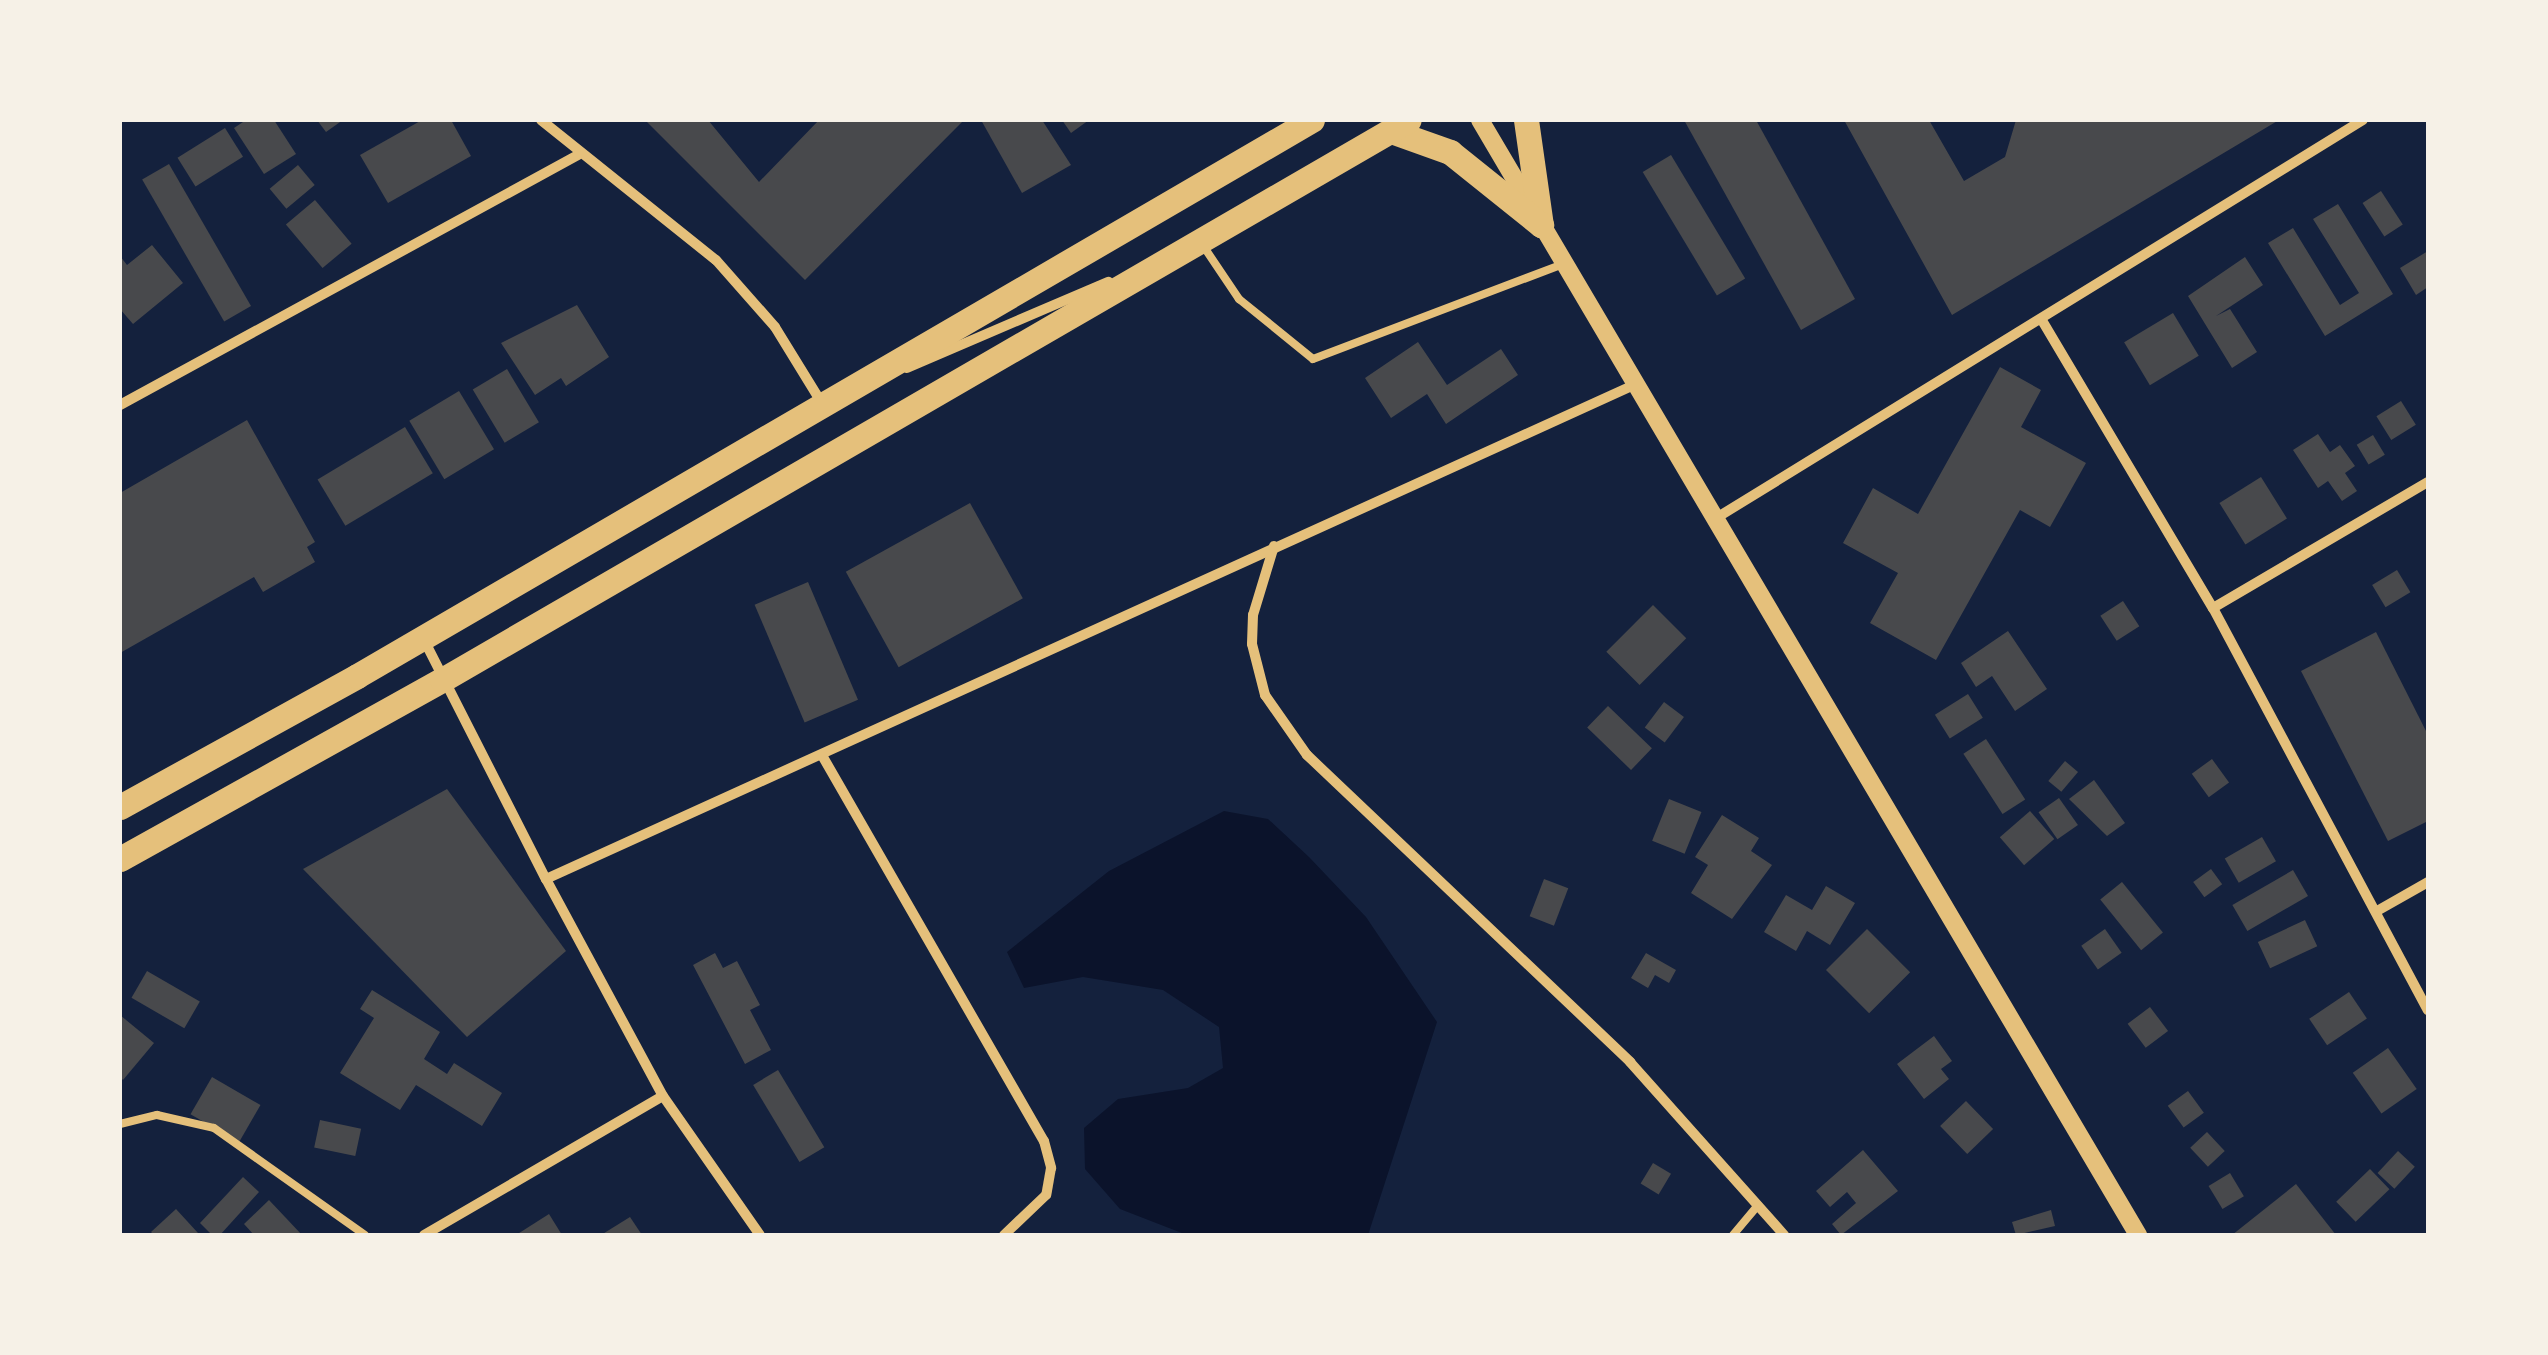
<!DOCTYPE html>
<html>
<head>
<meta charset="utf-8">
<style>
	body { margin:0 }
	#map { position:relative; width:2548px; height:1355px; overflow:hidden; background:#14213d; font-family:Mulish,sans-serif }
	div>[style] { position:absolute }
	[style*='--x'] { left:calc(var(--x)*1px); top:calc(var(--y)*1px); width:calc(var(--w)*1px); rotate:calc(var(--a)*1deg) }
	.water>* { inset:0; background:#0b132b }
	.building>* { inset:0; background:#48494c; transform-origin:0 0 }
	.service>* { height:8px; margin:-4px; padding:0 4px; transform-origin:4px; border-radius:4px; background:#e5c07b }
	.minor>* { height:10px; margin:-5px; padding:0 5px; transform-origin:5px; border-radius:5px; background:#e5c07b }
	.tertiary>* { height:18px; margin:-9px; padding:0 9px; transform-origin:9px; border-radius:9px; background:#e5c07b }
	.primary>* { height:25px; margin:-12.5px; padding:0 12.5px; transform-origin:12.5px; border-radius:12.5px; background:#e5c07b }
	span { translate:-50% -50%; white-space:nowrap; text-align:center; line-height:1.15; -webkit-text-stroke:9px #f6f1e7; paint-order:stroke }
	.frame { position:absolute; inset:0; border:122px solid #f6f1e7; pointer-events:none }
</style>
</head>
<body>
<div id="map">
	<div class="water">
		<div style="clip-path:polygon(1224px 811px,1268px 819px,1309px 857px,1366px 917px,1437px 1022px,1368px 1235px,1187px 1235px,1120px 1209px,1085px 1169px,1084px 1128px,1118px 1099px,1188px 1088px,1223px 1068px,1219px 1027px,1163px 990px,1083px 977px,1024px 988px,1007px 952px,1109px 871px)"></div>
	</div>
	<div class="building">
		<div style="clip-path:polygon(246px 120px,274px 120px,296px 154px,264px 174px,234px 128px)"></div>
		<div style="clip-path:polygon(317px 120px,343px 120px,326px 132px)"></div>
		<div style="clip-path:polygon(422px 120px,451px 120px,471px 156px,388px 203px,360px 155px)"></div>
		<div style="clip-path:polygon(645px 120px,708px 120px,759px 182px,819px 120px,964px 120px,805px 280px)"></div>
		<div style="clip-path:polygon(981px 120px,1042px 120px,1071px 165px,1022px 193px)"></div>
		<div style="clip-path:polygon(1062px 120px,1089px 120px,1071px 133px)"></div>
		<div style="clip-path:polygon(1684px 120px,1756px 120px,1855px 299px,1801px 330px)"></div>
		<div style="clip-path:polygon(1844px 120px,1929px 120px,1964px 181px,2005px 157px,2016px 120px,2279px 120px,1952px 315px)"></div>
		<div style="left:225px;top:128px;width:34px;height:56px;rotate:58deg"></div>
		<div style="left:1671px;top:155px;width:144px;height:33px;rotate:59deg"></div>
		<div style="left:169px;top:164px;width:164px;height:31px;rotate:60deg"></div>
		<div style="left:298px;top:165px;width:26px;height:37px;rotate:50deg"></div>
		<div style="left:2381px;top:191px;width:40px;height:22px;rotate:57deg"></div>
		<div style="left:315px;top:200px;width:57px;height:38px;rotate:50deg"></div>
		<div style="clip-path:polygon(2338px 204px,2393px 294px,2325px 336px,2268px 243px,2293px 228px,2340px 305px,2359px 293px,2313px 219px)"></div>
		<div style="clip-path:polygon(152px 245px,183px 283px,133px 324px,120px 309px,120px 256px,127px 265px)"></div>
		<div style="clip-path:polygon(2428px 251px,2428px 287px,2416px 295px,2400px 268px)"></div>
		<div style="clip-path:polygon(2245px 257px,2263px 285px,2216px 316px,2230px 309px,2257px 352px,2232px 368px,2188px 296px)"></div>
		<div style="clip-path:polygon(577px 305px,609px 357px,566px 386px,561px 378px,535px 395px,501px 343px)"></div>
		<div style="left:2173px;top:313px;width:50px;height:57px;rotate:59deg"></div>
		<div style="clip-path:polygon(1418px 342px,1447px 385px,1501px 349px,1518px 375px,1446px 424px,1427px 394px,1391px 418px,1365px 378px)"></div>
		<div style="clip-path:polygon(2000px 367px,2041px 390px,2021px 427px,2086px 463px,2050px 527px,2020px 510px,1936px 660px,1870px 623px,1898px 573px,1843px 543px,1873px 488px,1918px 514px)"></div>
		<div style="left:507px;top:369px;width:62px;height:40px;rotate:59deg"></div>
		<div style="left:459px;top:391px;width:68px;height:58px;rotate:59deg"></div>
		<div style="left:2401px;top:401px;width:28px;height:29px;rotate:58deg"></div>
		<div style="clip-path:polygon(247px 420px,315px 542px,307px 547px,315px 562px,263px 592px,254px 577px,120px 653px,120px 493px)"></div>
		<div style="left:405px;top:427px;width:54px;height:102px;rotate:59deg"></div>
		<div style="clip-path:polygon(2318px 434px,2330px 452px,2340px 445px,2355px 466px,2345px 473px,2357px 491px,2342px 501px,2328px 481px,2318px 488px,2293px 450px)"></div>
		<div style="left:2373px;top:435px;width:23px;height:19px;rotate:59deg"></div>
		<div style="left:2261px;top:477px;width:49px;height:49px;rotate:58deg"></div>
		<div style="left:970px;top:503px;width:109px;height:142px;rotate:61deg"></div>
		<div style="left:2397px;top:570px;width:26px;height:29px;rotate:59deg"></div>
		<div style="left:808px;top:582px;width:128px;height:58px;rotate:67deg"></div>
		<div style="left:2123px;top:601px;width:30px;height:27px;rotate:57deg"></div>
		<div style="left:1653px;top:605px;width:47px;height:66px;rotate:45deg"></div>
		<div style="clip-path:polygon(2008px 631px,2047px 689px,2015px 711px,1992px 676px,1976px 687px,1961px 663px)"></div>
		<div style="clip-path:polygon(2376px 632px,2428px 735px,2428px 821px,2388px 841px,2301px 671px)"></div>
		<div style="left:1968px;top:694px;width:28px;height:39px;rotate:58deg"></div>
		<div style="left:1664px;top:702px;width:25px;height:32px;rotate:37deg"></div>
		<div style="left:1608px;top:706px;width:61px;height:30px;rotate:44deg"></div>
		<div style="left:1986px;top:739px;width:72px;height:27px;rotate:57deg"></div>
		<div style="left:2212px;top:759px;width:29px;height:25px;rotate:54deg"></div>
		<div style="left:2065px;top:761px;width:17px;height:26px;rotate:40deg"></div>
		<div style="clip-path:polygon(2094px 780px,2125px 823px,2107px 836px,2069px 799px)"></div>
		<div style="clip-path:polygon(447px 789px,566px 951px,467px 1037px,303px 869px)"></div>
		<div style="left:2059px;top:798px;width:33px;height:25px;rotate:55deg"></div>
		<div style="left:1669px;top:799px;width:35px;height:45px;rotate:22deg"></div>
		<div style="left:2030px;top:811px;width:37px;height:40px;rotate:49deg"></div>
		<div style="clip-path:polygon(1722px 815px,1759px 838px,1751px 851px,1772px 865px,1732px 919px,1691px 893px,1708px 865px,1695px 857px)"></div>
		<div style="left:2262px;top:837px;width:28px;height:43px;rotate:60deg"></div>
		<div style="left:2211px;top:869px;width:19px;height:22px;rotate:54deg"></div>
		<div style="left:2293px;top:870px;width:30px;height:70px;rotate:60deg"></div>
		<div style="left:1544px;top:879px;width:26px;height:40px;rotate:21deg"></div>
		<div style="left:2122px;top:882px;width:65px;height:28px;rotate:51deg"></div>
		<div style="clip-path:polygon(1826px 886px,1855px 903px,1830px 945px,1807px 931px,1796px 951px,1764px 932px,1786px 895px,1812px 910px)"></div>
		<div style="left:2305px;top:920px;width:29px;height:52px;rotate:65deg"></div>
		<div style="left:1867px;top:929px;width:61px;height:58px;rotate:45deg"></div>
		<div style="left:2105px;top:929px;width:29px;height:29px;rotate:55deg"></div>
		<div style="clip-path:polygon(715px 953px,723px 968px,737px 961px,760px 1005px,750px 1010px,771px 1050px,745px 1064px,693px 965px)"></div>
		<div style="clip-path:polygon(1646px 953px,1676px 970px,1669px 983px,1655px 975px,1648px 988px,1631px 978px)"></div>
		<div style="left:147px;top:971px;width:61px;height:31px;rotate:30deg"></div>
		<div style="clip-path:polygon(372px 990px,440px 1032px,424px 1059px,447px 1074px,454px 1063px,502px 1093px,482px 1126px,416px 1085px,400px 1110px,340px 1073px,374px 1018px,360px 1009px)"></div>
		<div style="left:2349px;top:992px;width:32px;height:48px;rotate:56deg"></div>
		<div style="left:2150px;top:1007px;width:30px;height:28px;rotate:53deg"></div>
		<div style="clip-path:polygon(120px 1015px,154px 1043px,123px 1080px,120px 1077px)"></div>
		<div style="clip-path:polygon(1934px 1036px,1952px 1061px,1941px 1069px,1949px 1079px,1924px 1099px,1897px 1064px)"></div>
		<div style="left:2388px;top:1048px;width:50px;height:43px;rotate:55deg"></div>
		<div style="left:778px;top:1070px;width:90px;height:29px;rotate:59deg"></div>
		<div style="left:212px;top:1077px;width:56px;height:43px;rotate:30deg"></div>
		<div style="left:2188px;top:1091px;width:27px;height:25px;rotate:54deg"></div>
		<div style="left:1966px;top:1101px;width:39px;height:36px;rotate:46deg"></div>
		<div style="left:320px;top:1120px;width:42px;height:28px;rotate:12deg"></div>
		<div style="left:2207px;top:1132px;width:26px;height:23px;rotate:47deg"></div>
		<div style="clip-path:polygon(1863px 1150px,1898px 1191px,1841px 1235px,1832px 1224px,1856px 1203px,1847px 1192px,1830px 1207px,1816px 1191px)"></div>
		<div style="left:2398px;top:1151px;width:23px;height:30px;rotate:43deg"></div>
		<div style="left:1653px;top:1163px;width:21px;height:24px;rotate:31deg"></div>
		<div style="left:2370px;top:1169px;width:28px;height:47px;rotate:46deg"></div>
		<div style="left:2230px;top:1173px;width:27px;height:25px;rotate:59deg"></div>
		<div style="clip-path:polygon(243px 1177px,259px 1192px,220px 1235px,212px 1235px,200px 1223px)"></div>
		<div style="clip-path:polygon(2296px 1184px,2336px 1235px,2232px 1235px)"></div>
		<div style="clip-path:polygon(269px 1200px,302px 1235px,254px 1235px,244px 1224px)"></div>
		<div style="clip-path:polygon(176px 1209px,198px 1233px,154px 1235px,151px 1232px)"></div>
		<div style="clip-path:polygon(2051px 1210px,2055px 1226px,2016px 1235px,2012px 1222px)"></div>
		<div style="clip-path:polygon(549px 1214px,562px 1235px,516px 1235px)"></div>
		<div style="clip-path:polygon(630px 1217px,642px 1235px,601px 1235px)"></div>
	</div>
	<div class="service">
		<div style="--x:1204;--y:247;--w:63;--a:56.1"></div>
		<div style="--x:1239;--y:299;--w:95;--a:39"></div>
		<div style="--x:1313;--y:359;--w:267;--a:-20.8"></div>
		<div style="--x:120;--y:1124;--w:38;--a:-14"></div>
		<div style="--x:157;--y:1115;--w:58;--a:12.8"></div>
		<div style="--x:214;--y:1128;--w:185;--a:35.3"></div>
		<div style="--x:1733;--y:1235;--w:39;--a:-50"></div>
	</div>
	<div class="minor">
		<div style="--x:541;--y:120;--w:224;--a:38.7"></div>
		<div style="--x:716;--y:260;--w:89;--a:48.6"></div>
		<div style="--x:775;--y:327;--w:92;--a:58.4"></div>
		<div style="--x:2043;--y:322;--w:333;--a:59.3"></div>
		<div style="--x:2213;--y:608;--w:456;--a:61.9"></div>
		<div style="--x:907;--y:368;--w:219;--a:-23.2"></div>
		<div style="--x:120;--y:405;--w:522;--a:-28.63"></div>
		<div style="--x:1713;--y:520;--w:763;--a:-31.61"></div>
		<div style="--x:1274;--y:546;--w:72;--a:106.9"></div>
		<div style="--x:1253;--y:615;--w:29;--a:92"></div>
		<div style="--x:1252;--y:644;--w:53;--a:75.7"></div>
		<div style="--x:1265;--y:695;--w:73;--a:55"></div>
		<div style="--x:1307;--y:755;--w:446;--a:43.5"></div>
		<div style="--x:1630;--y:1062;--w:232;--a:48.3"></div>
		<div style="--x:2213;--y:608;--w:249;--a:-30.4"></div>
		<div style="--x:423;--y:638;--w:271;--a:63"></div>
		<div style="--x:546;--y:879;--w:1193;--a:-24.42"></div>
		<div style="--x:823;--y:757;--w:443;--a:60.1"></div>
		<div style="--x:1044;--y:1141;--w:28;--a:75"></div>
		<div style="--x:1051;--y:1168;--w:27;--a:100"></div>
		<div style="--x:1046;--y:1195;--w:58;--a:136.4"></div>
		<div style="--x:546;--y:879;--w:247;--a:61.7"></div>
		<div style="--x:2377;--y:911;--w:59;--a:-29.6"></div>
		<div style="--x:424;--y:1235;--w:276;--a:-30.2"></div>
		<div style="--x:663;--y:1096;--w:169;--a:55.1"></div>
	</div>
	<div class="tertiary">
		<div style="--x:1480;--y:120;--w:1295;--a:59.45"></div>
	</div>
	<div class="primary">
		<div style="--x:1526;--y:120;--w:106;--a:81.9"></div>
		<div style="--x:1391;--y:131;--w:63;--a:19.6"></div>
		<div style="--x:1450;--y:152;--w:117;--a:38.7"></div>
		<div style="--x:120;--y:807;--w:271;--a:-28.9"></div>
		<div style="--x:357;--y:676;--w:1105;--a:-30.21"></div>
		<div style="--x:120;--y:859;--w:368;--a:-29.1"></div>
		<div style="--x:442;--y:680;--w:1117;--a:-30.08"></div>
	</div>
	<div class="frame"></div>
</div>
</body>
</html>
